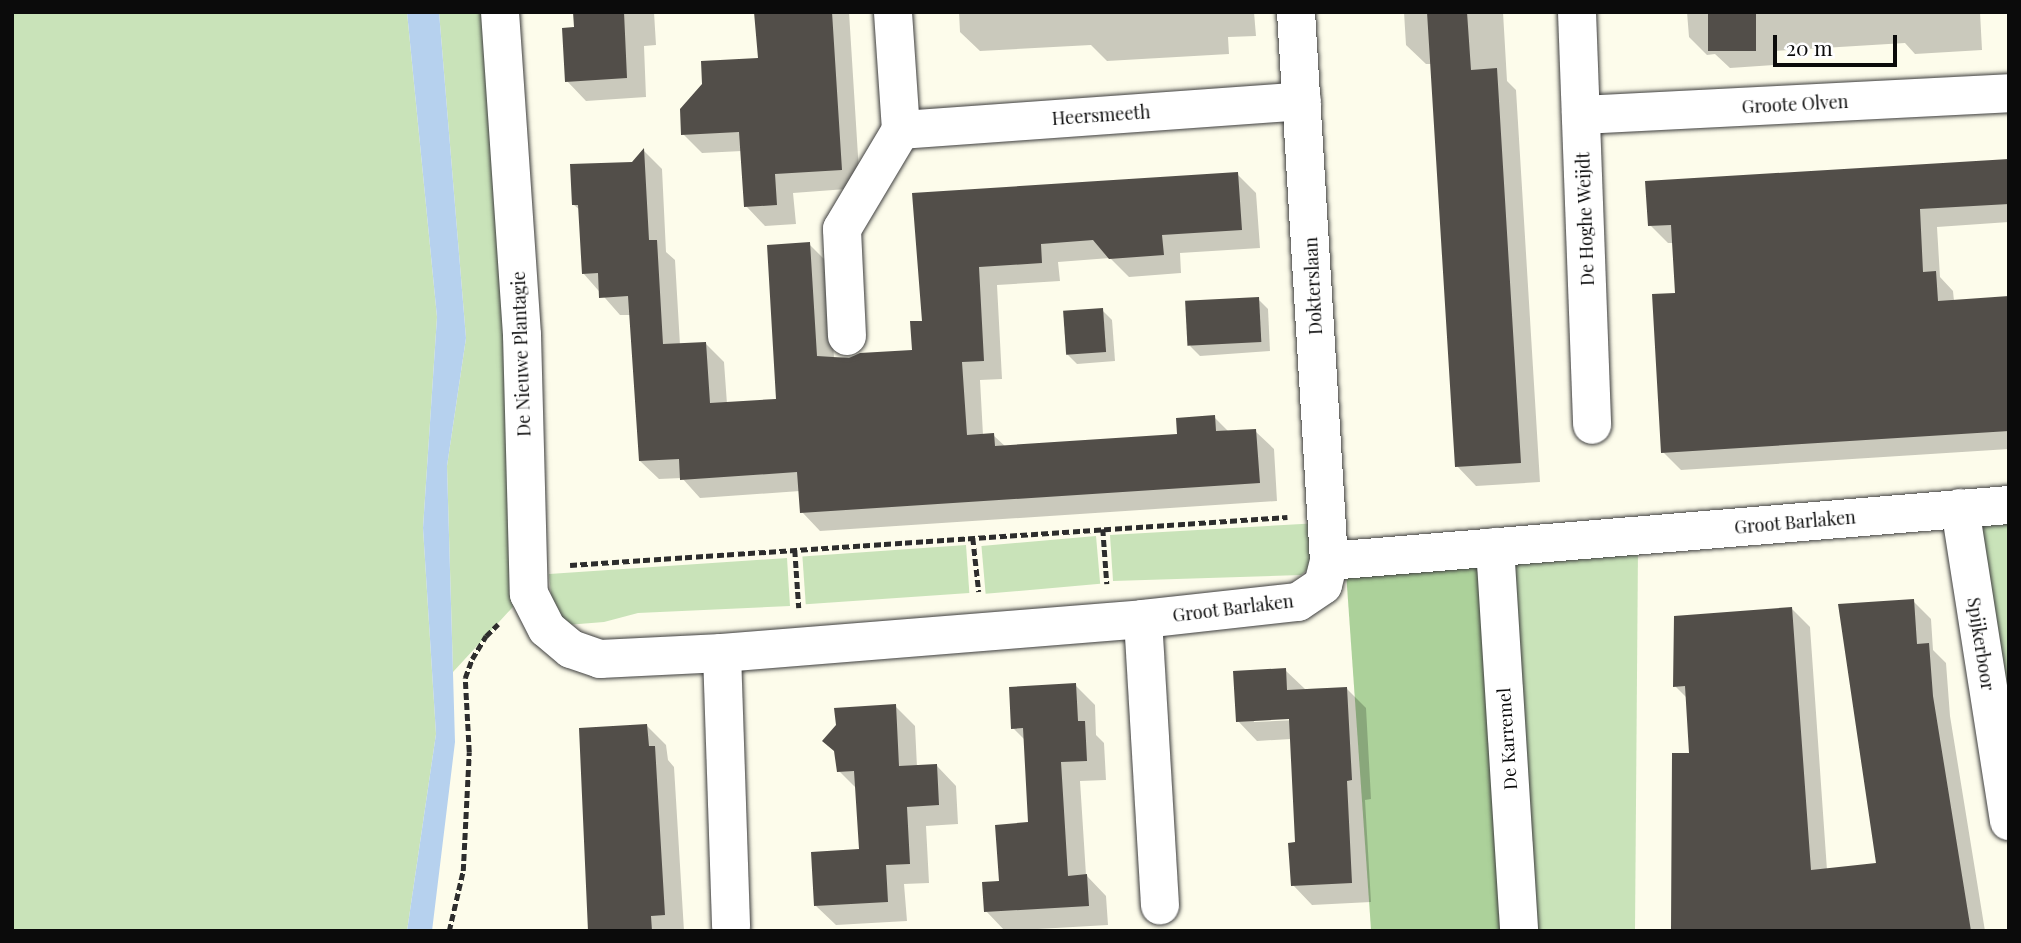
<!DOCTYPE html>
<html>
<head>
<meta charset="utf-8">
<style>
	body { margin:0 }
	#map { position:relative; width:2021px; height:943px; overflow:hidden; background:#fdfceb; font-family:"Playfair Display",serif }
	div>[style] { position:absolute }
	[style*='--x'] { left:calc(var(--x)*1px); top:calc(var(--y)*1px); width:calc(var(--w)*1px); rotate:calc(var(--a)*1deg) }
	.green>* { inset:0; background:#c9e3b9; transform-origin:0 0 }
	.forest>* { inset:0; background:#acd19a; transform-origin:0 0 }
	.water>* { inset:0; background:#b6d1ee }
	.shadow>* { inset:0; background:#0003 }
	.building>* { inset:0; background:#524e49; transform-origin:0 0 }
	.path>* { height:4.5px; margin-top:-2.25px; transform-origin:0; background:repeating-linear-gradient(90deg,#2d2d2d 0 7px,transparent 0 10.5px) }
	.roads { filter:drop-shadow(0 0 2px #3e3e3e) drop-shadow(0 0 2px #3e3e3e) }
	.minor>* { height:38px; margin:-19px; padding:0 19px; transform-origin:19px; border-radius:19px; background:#fff }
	span { translate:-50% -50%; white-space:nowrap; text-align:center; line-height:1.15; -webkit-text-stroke:7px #fff; paint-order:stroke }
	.street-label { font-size:18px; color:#0b0b0b }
	.frame { position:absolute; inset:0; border:14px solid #0b0b0b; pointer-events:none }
	.scale { position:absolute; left:1773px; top:35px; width:124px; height:32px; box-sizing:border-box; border:4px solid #0b0b0b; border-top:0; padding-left:9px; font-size:21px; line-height:24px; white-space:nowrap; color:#0b0b0b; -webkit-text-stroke:5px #fff; paint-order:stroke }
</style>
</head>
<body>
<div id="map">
	<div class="green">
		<div style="clip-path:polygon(12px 12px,407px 12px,437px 317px,423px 528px,436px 734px,407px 931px,12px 931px)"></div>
		<div style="clip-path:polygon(439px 12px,483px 12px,523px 596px,453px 672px,447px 466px,466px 338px)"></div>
		<div style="clip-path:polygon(2009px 520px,2009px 731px,1977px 523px)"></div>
		<div style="clip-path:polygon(1320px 523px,1318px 560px,1301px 575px,1113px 581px,1110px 535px)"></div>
		<div style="left:1096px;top:536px;width:48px;height:115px;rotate:85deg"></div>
		<div style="left:966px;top:545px;width:48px;height:164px;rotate:86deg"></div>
		<div style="clip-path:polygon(1638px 548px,1635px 931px,1538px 931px,1511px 561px)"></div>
		<div style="clip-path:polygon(787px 558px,790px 606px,638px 613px,604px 622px,554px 626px,549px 574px)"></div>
	</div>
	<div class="forest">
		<div style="left:1483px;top:567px;width:365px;height:137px;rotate:86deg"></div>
	</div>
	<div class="water">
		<div style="clip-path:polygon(407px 12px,439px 12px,466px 338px,447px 466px,455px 742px,432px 931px,407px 931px,436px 734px,423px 528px,437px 317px)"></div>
	</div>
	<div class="shadow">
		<div style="clip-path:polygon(575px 12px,654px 12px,656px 45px,644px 46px,646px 97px,586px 101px,567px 81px,576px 29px)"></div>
		<div style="clip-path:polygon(756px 12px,849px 12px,860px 188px,793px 193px,796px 224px,765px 226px,746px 206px,742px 151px,702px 153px,683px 134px,760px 59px)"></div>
		<div style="clip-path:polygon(959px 12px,1254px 12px,1256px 36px,1228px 37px,1229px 54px,1107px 61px,1091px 45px,980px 51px,960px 32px)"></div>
		<div style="clip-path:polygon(1404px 12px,1503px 12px,1507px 81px,1516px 90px,1540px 482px,1476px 486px,1457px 466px,1432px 64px,1426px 64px,1406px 45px)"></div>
		<div style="clip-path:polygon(1687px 12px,1980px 12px,1982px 50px,1915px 54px,1905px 43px,1774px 51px,1774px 65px,1730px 68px,1715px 54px,1707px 55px,1689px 37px)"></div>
		<div style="clip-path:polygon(644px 151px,662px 169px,666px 252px,675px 260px,680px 345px,705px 343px,724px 362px,727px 404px,778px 401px,809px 244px,828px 263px,834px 358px,913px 351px,924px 322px,914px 194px,1237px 174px,1256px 193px,1260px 248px,1180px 253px,1181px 273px,1129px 277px,1110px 258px,1058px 262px,1060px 281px,997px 285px,1002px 379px,980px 380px,983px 435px,993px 435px,1006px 447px,1179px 435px,1214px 417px,1229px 432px,1255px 431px,1274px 449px,1277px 501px,820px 531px,802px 512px,800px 491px,700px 498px,682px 478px,659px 479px,640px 461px,631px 315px,620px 315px,583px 273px,580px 210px,574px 205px,633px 164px)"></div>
		<div style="clip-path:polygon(2009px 160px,2009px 222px,1937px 227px,1940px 277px,1953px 291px,1954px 301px,2009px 298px,2009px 449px,1681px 470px,1663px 452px,1677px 294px,1674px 243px,1668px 243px,1650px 225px)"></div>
		<div style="clip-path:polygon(1258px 299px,1268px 309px,1270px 351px,1200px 356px,1190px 346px)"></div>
		<div style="clip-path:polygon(1102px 310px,1112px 320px,1115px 361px,1077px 364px,1067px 354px)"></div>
		<div style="clip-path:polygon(1913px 601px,1931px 619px,1933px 650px,1946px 663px,1950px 716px,1985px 931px,1673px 931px,1691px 754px,1688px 699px,1675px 686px,1792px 609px,1810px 627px,1827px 870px,1878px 865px)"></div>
		<div style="clip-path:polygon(evenodd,1285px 670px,1305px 689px,1346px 688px,1366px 708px,1371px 799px,1365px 800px,1371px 902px,1312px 905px,1293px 885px,1297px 844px,1291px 739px,1257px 741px,1238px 721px,1285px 670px,1297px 716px,1297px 720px,1254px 722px,1254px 719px,1297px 716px)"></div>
		<div style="clip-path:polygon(1075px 685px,1095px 705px,1096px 735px,1104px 743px,1106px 780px,1080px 781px,1086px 875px,1106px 896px,1108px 925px,1005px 931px,986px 911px,1030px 824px,1026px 741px,1013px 728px)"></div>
		<div style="clip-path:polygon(895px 706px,915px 726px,917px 767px,937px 766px,956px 786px,958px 824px,926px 826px,929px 883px,904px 884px,907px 921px,836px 925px,816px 906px,861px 850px,857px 789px,839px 771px)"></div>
		<div style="clip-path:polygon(647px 726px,666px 745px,668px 760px,674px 767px,684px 931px,590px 931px)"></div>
	</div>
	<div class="building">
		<div style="clip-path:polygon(573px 12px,624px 12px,627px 78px,565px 82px,562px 28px,574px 27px)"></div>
		<div style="clip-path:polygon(754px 12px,832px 12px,842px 170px,775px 174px,777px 205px,744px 207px,739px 132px,681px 135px,680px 109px,702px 84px,701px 61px,758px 58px)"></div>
		<div style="clip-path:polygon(1427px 12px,1467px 12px,1471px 70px,1497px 68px,1521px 463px,1455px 467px)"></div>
		<div style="left:1708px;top:12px;width:48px;height:39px"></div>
		<div style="clip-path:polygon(644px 148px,649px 240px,657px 240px,663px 344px,706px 342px,710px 403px,776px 399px,767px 245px,810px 242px,817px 356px,849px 358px,860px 353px,912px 350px,910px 321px,922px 321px,912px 193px,1238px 172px,1242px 230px,1162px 235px,1164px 255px,1109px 259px,1093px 240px,1041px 244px,1042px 263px,979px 267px,984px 361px,962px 362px,967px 435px,994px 433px,995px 446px,1177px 434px,1176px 418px,1215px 415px,1216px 431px,1256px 429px,1260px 483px,800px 513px,797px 472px,680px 480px,679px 459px,639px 461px,628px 296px,599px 298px,598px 273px,582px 274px,578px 205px,572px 205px,570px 164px,632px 162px)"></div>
		<div style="clip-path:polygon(2009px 159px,2009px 204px,1920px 209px,1923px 272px,1936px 271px,1938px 301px,2009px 296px,2009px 431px,1661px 453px,1652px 294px,1675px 293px,1671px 225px,1648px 226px,1645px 181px)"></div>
		<div style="left:1259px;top:297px;width:45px;height:74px;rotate:87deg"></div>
		<div style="left:1103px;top:308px;width:44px;height:40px;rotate:86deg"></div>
		<div style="clip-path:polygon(1914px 599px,1917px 644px,1929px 643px,1933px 696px,1971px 931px,1671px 931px,1672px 753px,1689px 753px,1685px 686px,1673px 687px,1674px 616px,1792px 607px,1811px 870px,1876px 863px,1838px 604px)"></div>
		<div style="clip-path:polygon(1286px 668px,1287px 690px,1347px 687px,1352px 780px,1347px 781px,1352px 883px,1291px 886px,1288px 843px,1295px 842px,1289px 719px,1236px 722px,1233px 671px)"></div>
		<div style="clip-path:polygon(1076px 683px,1078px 721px,1085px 721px,1087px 761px,1061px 762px,1068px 876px,1087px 874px,1089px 906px,984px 912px,982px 882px,999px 881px,995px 825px,1028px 822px,1023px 728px,1011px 729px,1009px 687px)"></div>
		<div style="clip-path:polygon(896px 704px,899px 766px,937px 764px,939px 805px,907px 807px,910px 864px,886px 865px,888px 902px,814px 906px,811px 852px,859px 849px,854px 771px,837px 772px,834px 751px,822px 741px,836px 725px,834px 708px)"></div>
		<div style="clip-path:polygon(647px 724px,649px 746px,655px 746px,665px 915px,651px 916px,652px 931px,588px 931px,579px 728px)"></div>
	</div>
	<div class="path">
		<div style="--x:1103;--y:529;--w:55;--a:85.8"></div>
		<div style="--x:973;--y:538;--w:54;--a:83.7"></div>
		<div style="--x:795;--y:550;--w:58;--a:86.1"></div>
		<div style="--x:570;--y:565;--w:719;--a:-3.83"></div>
		<div style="--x:449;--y:931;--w:62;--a:-76.9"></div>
		<div style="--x:463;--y:871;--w:119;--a:-87.1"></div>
		<div style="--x:469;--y:752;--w:74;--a:-93.1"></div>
		<div style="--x:465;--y:678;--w:20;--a:-70"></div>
		<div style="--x:472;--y:659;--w:27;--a:-59"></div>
		<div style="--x:486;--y:636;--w:17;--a:-45"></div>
	</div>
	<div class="roads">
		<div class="minor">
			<div style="--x:500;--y:12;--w:324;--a:86.1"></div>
			<div style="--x:522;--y:335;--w:259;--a:88.5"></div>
			<div style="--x:529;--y:594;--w:39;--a:63"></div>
			<div style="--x:547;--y:629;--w:31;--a:40"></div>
			<div style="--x:571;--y:649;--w:31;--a:19"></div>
			<div style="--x:600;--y:659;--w:122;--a:-2.8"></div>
			<div style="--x:722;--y:653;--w:422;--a:-4.6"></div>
			<div style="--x:1143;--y:619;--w:156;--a:-6.3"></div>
			<div style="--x:1298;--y:602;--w:30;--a:-34"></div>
			<div style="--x:1323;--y:585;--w:25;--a:-76"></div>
			<div style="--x:1329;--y:561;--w:682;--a:-4.71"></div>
			<div style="--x:1296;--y:12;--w:550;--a:86.56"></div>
			<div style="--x:1577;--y:12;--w:413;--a:87.9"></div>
			<div style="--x:1581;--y:115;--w:429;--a:-2.9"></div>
			<div style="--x:901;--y:130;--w:402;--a:-4.1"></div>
			<div style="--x:847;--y:336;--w:107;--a:-92.7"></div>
			<div style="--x:842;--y:229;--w:115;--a:-59.2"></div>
			<div style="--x:901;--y:130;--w:118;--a:-93.9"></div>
			<div style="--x:1960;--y:508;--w:317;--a:81.1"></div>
			<div style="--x:1495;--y:547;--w:385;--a:86.4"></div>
			<div style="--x:1143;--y:619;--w:287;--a:86.6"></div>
			<div style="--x:722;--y:653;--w:274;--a:88.1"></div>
		</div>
	</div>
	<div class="street-label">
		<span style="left:1795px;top:104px;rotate:-3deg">Groote Olven</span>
		<span style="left:1101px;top:115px;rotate:-4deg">Heersmeeth</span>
		<span style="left:1585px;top:219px;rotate:-92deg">De Hoghe Weijdt</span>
		<span style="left:1313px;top:286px;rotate:-93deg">Dokterslaan</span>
		<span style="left:521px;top:354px;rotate:-92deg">De Nieuwe Plantagie</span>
		<span style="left:1795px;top:522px;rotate:-5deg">Groot Barlaken</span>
		<span style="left:1233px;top:608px;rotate:-7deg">Groot Barlaken</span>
		<span style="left:1981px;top:644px;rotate:81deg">Spijkerboor</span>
		<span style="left:1507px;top:739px;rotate:-94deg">De Karremel</span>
	</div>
	<div class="frame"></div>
	<div class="scale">20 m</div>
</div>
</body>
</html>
